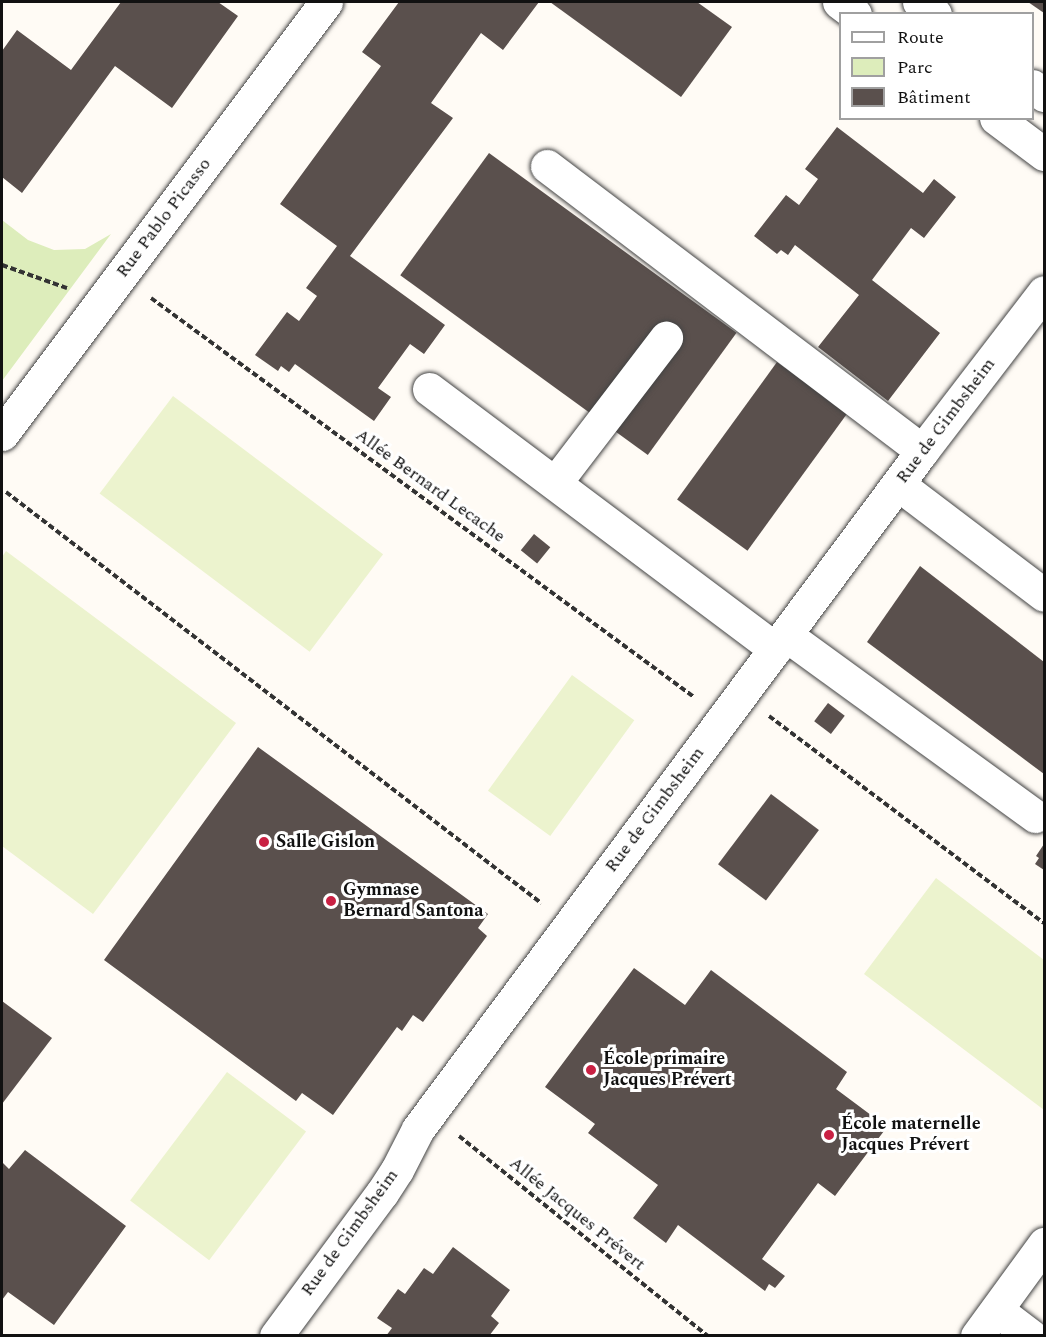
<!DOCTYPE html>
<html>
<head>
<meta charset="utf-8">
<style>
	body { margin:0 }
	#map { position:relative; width:1046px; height:1337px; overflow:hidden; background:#fffbf5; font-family:Spectral,serif }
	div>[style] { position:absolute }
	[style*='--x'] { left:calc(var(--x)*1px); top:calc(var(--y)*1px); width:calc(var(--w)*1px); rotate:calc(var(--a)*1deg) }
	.green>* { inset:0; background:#ddedbb }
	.pitch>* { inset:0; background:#ecf3ce; transform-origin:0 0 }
	.building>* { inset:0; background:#5a504d; transform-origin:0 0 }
	.path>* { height:4px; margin-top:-2px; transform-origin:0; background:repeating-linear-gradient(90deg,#333 0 6px,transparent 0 9px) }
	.roads { filter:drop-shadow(0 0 2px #444) drop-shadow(0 0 2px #444) }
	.minor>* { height:33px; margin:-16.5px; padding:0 16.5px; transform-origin:16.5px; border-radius:16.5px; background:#fff }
	.dots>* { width:16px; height:16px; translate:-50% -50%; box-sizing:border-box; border:3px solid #fff; border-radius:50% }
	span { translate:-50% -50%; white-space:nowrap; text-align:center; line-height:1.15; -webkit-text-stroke:6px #fff; paint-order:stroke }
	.street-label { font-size:18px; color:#111 }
	.poi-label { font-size:18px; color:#111; font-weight:700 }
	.left { translate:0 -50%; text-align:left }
	.frame { position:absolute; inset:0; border:3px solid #111; pointer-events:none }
	.legend { position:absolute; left:839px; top:12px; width:195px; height:108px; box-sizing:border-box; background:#fff; border:2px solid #a0a0a0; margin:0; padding:8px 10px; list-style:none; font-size:18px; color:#111 }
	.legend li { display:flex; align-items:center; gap:12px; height:30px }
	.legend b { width:30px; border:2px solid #a0a0a0 }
</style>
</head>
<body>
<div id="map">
	<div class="green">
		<div style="clip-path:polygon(2px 220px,28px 240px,54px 250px,85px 249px,111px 234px,2px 381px)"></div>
	</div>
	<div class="pitch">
		<div style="left:173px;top:396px;width:263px;height:122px;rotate:37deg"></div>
		<div style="clip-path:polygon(6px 551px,236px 723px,93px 914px,2px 846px,2px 557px)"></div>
		<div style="left:572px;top:675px;width:77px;height:143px;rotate:36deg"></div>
		<div style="clip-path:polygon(936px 878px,1044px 960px,1044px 1110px,864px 974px)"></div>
		<div style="left:227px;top:1072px;width:99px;height:161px;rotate:37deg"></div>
	</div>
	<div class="building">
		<div style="clip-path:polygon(121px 2px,218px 2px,238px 16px,172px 108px,115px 66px,22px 193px,2px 177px,2px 51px,17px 30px,71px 70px)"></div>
		<div style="clip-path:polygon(399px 2px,539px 2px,503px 50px,481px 33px,431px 103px,453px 118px,350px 256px,445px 325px,424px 354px,410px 344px,378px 388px,391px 397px,374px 421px,295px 364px,289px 372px,281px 366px,278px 371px,255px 355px,287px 312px,299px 321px,317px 296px,306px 288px,337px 246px,280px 204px,381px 66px,362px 52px)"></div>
		<div style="clip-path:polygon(550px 2px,697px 2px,732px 27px,681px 97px)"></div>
		<div style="clip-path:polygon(1028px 2px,1044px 2px,1044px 13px)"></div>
		<div style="clip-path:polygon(837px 127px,923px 193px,934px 179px,956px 197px,924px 238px,911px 228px,872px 280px,940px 333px,888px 401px,818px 347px,859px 295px,795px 245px,788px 255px,781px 250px,777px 254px,754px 236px,786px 195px,799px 205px,818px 179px,805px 169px)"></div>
		<div style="left:489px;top:153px;width:306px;height:151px;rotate:36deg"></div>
		<div style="left:777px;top:362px;width:87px;height:170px;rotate:36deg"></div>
		<div style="left:534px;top:534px;width:21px;height:21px;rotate:39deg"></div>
		<div style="clip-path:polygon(920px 566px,1044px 662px,1044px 774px,867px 642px)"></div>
		<div style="left:828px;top:703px;width:21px;height:23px;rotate:37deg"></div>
		<div style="clip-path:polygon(258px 747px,488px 914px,478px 928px,487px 936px,423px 1022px,413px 1015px,402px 1031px,397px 1027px,333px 1115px,302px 1093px,296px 1101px,104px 960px)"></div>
		<div style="left:771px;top:794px;width:60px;height:88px;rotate:37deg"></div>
		<div style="clip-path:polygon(1044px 844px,1044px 870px,1035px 864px,1039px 858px,1036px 856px)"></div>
		<div style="clip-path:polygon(634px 968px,685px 1005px,711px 970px,847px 1072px,836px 1089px,887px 1127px,835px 1196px,818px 1183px,762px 1259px,785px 1276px,775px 1288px,769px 1284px,765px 1291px,678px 1225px,666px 1243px,633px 1218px,658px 1185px,588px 1133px,595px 1124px,545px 1087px)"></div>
		<div style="clip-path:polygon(2px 1001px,52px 1038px,2px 1104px)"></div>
		<div style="clip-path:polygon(25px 1150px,126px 1226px,54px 1325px,8px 1292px,2px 1300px,2px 1162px,9px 1169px)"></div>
		<div style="clip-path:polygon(453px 1247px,510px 1290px,491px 1316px,499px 1323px,489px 1336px,386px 1336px,392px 1328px,377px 1318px,398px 1289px,405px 1294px,424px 1268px,433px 1274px)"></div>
	</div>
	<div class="path">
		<div style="--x:2;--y:265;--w:69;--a:19.5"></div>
		<div style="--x:151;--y:298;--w:674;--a:36.31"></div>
		<div style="--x:6;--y:492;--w:675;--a:37.53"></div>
		<div style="--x:769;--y:716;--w:344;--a:37"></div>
		<div style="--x:459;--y:1136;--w:319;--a:38.8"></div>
	</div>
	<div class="roads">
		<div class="minor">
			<div style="--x:839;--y:2;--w:20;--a:37"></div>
			<div style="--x:919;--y:2;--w:20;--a:37"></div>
			<div style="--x:1032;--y:86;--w:15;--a:37"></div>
			<div style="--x:996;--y:118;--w:60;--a:36.9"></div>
			<div style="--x:547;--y:166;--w:471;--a:37.2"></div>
			<div style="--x:429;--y:389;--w:433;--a:36.9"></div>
			<div style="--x:2;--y:434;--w:540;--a:-53.13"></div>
			<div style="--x:555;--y:483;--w:183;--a:-52.6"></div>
			<div style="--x:898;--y:484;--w:183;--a:37.2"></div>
			<div style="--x:786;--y:635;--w:308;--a:36"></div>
			<div style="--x:997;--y:1310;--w:43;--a:37.4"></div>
			<div style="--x:276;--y:1336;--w:178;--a:-53.5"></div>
			<div style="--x:382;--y:1193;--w:27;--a:-57"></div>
			<div style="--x:397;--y:1170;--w:46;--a:-62.9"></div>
			<div style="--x:418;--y:1129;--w:845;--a:-53.37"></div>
			<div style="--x:922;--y:451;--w:200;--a:-52.5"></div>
			<div style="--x:977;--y:1336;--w:114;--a:-53.9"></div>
		</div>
	</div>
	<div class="dots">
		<div style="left:264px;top:842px;background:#c92143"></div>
		<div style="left:331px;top:901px;background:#c92143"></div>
		<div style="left:591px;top:1070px;background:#c92143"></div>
		<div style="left:829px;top:1135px;background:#c92143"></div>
	</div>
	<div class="street-label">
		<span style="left:164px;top:218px;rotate:-53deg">Rue Pablo Picasso</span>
		<span style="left:946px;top:421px;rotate:-53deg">Rue de Gimbsheim</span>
		<span style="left:430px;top:486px;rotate:36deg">Allée Bernard Lecache</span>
		<span style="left:655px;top:810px;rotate:-53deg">Rue de Gimbsheim</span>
		<span style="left:577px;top:1214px;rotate:39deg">Allée Jacques Prévert</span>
		<span style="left:350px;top:1233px;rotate:-54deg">Rue de Gimbsheim</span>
	</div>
	<div class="poi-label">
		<span class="left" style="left:276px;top:842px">Salle Gislon</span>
		<span class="left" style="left:343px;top:901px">Gymnase<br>Bernard Santona</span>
		<span class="left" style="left:603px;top:1070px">École primaire<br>Jacques Prévert</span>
		<span class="left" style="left:841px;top:1135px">École maternelle<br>Jacques Prévert</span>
	</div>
	<div class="frame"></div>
	<ul class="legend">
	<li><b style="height:8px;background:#fff"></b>Route</li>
	<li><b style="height:16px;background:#ddedbb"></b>Parc</li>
	<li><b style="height:16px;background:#5a504d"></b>Bâtiment</li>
	</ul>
</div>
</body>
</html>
